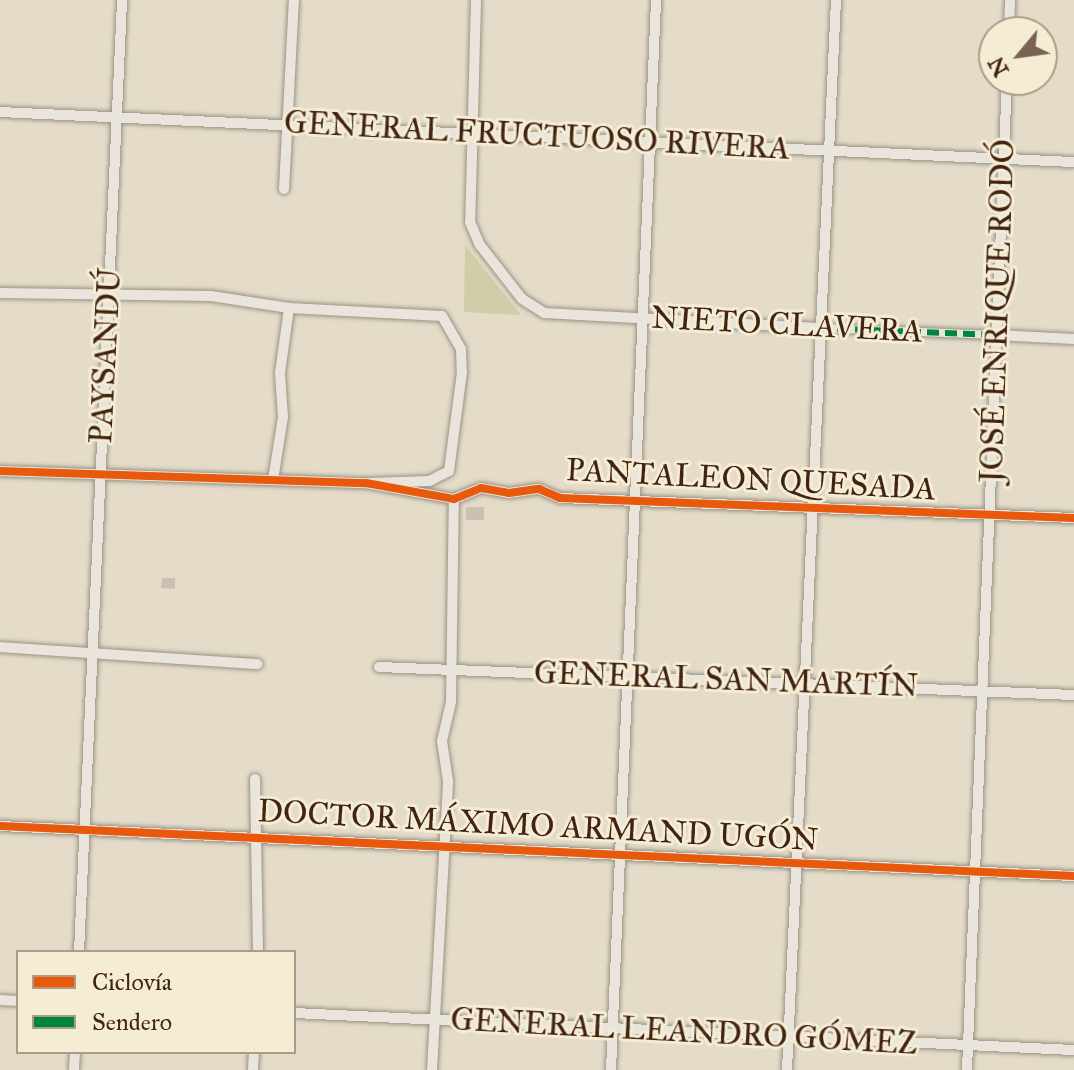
<!DOCTYPE html>
<html>
<head>
<meta charset="utf-8">
<style>
	body { margin:0 }
	#map { position:relative; width:1074px; height:1070px; overflow:hidden; background:#e4dcc8; font-family:"IM FELL Great Primer",serif }
	div>[style] { position:absolute }
	[style*='--x'] { left:calc(var(--x)*1px); top:calc(var(--y)*1px); width:calc(var(--w)*1px); rotate:calc(var(--a)*1deg) }
	.green>* { inset:0; background:#cfcea8 }
	.building>* { inset:0; background:#cdc0b0; transform-origin:0 0 }
	.roads { filter:drop-shadow(0 0 2px #9a9285) drop-shadow(0 0 2px #9a9285) }
	.pedestrian>* { height:8px; margin:-4px; padding:0 4px; transform-origin:4px; border-radius:4px; background:#e9e5dc }
	.minor>* { height:10px; margin:-5px; padding:0 5px; transform-origin:5px; border-radius:5px; background:#e9e5dc }
	.quiet>* { height:6px; margin-top:-3px; transform-origin:0; background:repeating-linear-gradient(90deg,#00873e 0 12px,transparent 0 18px) }
	.cycleway>* { height:8px; margin:-4px; padding:0 4px; transform-origin:4px; border-radius:4px; background:#e8590c }
	span { translate:-50% -50%; white-space:nowrap; text-align:center; line-height:1.15; -webkit-text-stroke:6px #f5ecd4; paint-order:stroke }
	.street-label { font-size:32px; color:#422215 }
	.legend { position:absolute; left:16px; top:950px; width:280px; height:104px; box-sizing:border-box; background:#f5ecd4; border:2px solid #ad9b88; margin:0; padding:10px 14px; list-style:none; font-size:24px; color:#422215 }
	.legend li { display:flex; align-items:center; gap:16px; height:40px }
	.legend b { width:40px; border:2px solid #ad9b88 }
	.north { position:absolute; left:978px; top:16px; width:80px; height:80px; box-sizing:border-box; background:#f5ecd4; border:2px solid #ad9b88; border-radius:50%; rotate:241deg; font-size:22px; font-weight:700; line-height:32px; text-align:center; color:#422215 }
	.north::after { content:''; display:block; margin:auto; width:28px; height:36px; background:#7b6354; clip-path:polygon(50% 0,100% 100%,50% 72%,0 100%) }
</style>
</head>
<body>
<div id="map">
	<div class="green">
		<div style="clip-path:polygon(465px 245px,521px 315px,464px 312px)"></div>
	</div>
	<div class="building">
		<div style="left:466px;top:507px;width:18px;height:13px"></div>
		<div style="clip-path:polygon(162px 578px,175px 578px,175px 589px,161px 588px)"></div>
	</div>
	<div class="roads">
		<div class="pedestrian">
			<div style="--x:819;--y:328;--w:177;--a:2.3"></div>
		</div>
		<div class="minor">
			<div style="--x:476;--y:0;--w:222;--a:91.5"></div>
			<div style="--x:470;--y:222;--w:25;--a:67"></div>
			<div style="--x:480;--y:245;--w:68;--a:52.1"></div>
			<div style="--x:522;--y:299;--w:26;--a:32"></div>
			<div style="--x:544;--y:313;--w:275;--a:3.1"></div>
			<div style="--x:1009;--y:32;--w:32;--a:-88"></div>
			<div style="--x:0;--y:112;--w:1075;--a:2.67"></div>
			<div style="--x:284;--y:189;--w:189;--a:-87"></div>
			<div style="--x:0;--y:293;--w:211;--a:0.8"></div>
			<div style="--x:211;--y:296;--w:79;--a:8.7"></div>
			<div style="--x:289;--y:308;--w:153;--a:3"></div>
			<div style="--x:442;--y:316;--w:38;--a:60"></div>
			<div style="--x:461;--y:349;--w:23;--a:88"></div>
			<div style="--x:462;--y:372;--w:100;--a:97.5"></div>
			<div style="--x:449;--y:471;--w:22;--a:153"></div>
			<div style="--x:429;--y:481;--w:58;--a:178"></div>
			<div style="--x:996;--y:335;--w:78;--a:2.9"></div>
			<div style="--x:0;--y:471;--w:366;--a:1.9"></div>
			<div style="--x:366;--y:483;--w:89;--a:10.3"></div>
			<div style="--x:454;--y:499;--w:29;--a:-22"></div>
			<div style="--x:481;--y:488;--w:28;--a:10"></div>
			<div style="--x:509;--y:493;--w:30;--a:-8"></div>
			<div style="--x:539;--y:489;--w:23;--a:23"></div>
			<div style="--x:560;--y:498;--w:514;--a:2.23"></div>
			<div style="--x:273;--y:480;--w:64;--a:-81"></div>
			<div style="--x:283;--y:417;--w:44;--a:-93.9"></div>
			<div style="--x:280;--y:373;--w:66;--a:-82.1"></div>
			<div style="--x:0;--y:647;--w:258;--a:3.8"></div>
			<div style="--x:379;--y:667;--w:696;--a:2.31"></div>
			<div style="--x:255;--y:779;--w:173;--a:89"></div>
			<div style="--x:0;--y:826;--w:1075;--a:2.67"></div>
			<div style="--x:79;--y:952;--w:953;--a:-87.41"></div>
			<div style="--x:0;--y:1000;--w:18;--a:3"></div>
			<div style="--x:294;--y:1013;--w:781;--a:2.72"></div>
			<div style="--x:74;--y:1070;--w:18;--a:-87"></div>
			<div style="--x:253;--y:1070;--w:18;--a:-87"></div>
			<div style="--x:432;--y:1070;--w:289;--a:-86.8"></div>
			<div style="--x:448;--y:781;--w:40;--a:-98.5"></div>
			<div style="--x:442;--y:741;--w:40;--a:-77"></div>
			<div style="--x:451;--y:702;--w:203;--a:-89.2"></div>
			<div style="--x:611;--y:1070;--w:1071;--a:-87.59"></div>
			<div style="--x:787;--y:1070;--w:1071;--a:-87.38"></div>
			<div style="--x:967;--y:1070;--w:991;--a:-87.69"></div>
		</div>
	</div>
	<div class="quiet">
		<div style="--x:819;--y:328;--w:177;--a:2.3"></div>
	</div>
	<div class="cycleway">
		<div style="--x:0;--y:471;--w:366;--a:1.9"></div>
		<div style="--x:366;--y:483;--w:89;--a:10.3"></div>
		<div style="--x:454;--y:499;--w:29;--a:-22"></div>
		<div style="--x:481;--y:488;--w:28;--a:10"></div>
		<div style="--x:509;--y:493;--w:30;--a:-8"></div>
		<div style="--x:539;--y:489;--w:23;--a:23"></div>
		<div style="--x:560;--y:498;--w:514;--a:2.23"></div>
		<div style="--x:0;--y:826;--w:1075;--a:2.67"></div>
	</div>
	<div class="street-label">
		<span style="left:537px;top:136px;rotate:3deg">GENERAL FRUCTUOSO RIVERA</span>
		<span style="left:998px;top:311px;rotate:-88deg">JOSÉ ENRIQUE RODÓ</span>
		<span style="left:787px;top:325px;rotate:3deg">NIETO CLAVERA</span>
		<span style="left:106px;top:356px;rotate:-87deg">PAYSANDÚ</span>
		<span style="left:751px;top:480px;rotate:3deg">PANTALEON QUESADA</span>
		<span style="left:726px;top:680px;rotate:2deg">GENERAL SAN MARTÍN</span>
		<span style="left:538px;top:826px;rotate:3deg">DOCTOR MÁXIMO ARMAND UGÓN</span>
		<span style="left:684px;top:1032px;rotate:3deg">GENERAL LEANDRO GÓMEZ</span>
	</div>
	<ul class="legend">
	<li><b style="height:10px;background:#e8590c"></b>Ciclovía</li>
	<li><b style="height:10px;background:#00873e"></b>Sendero</li>
	</ul>
	<div class="north">N</div>
</div>
</body>
</html>
